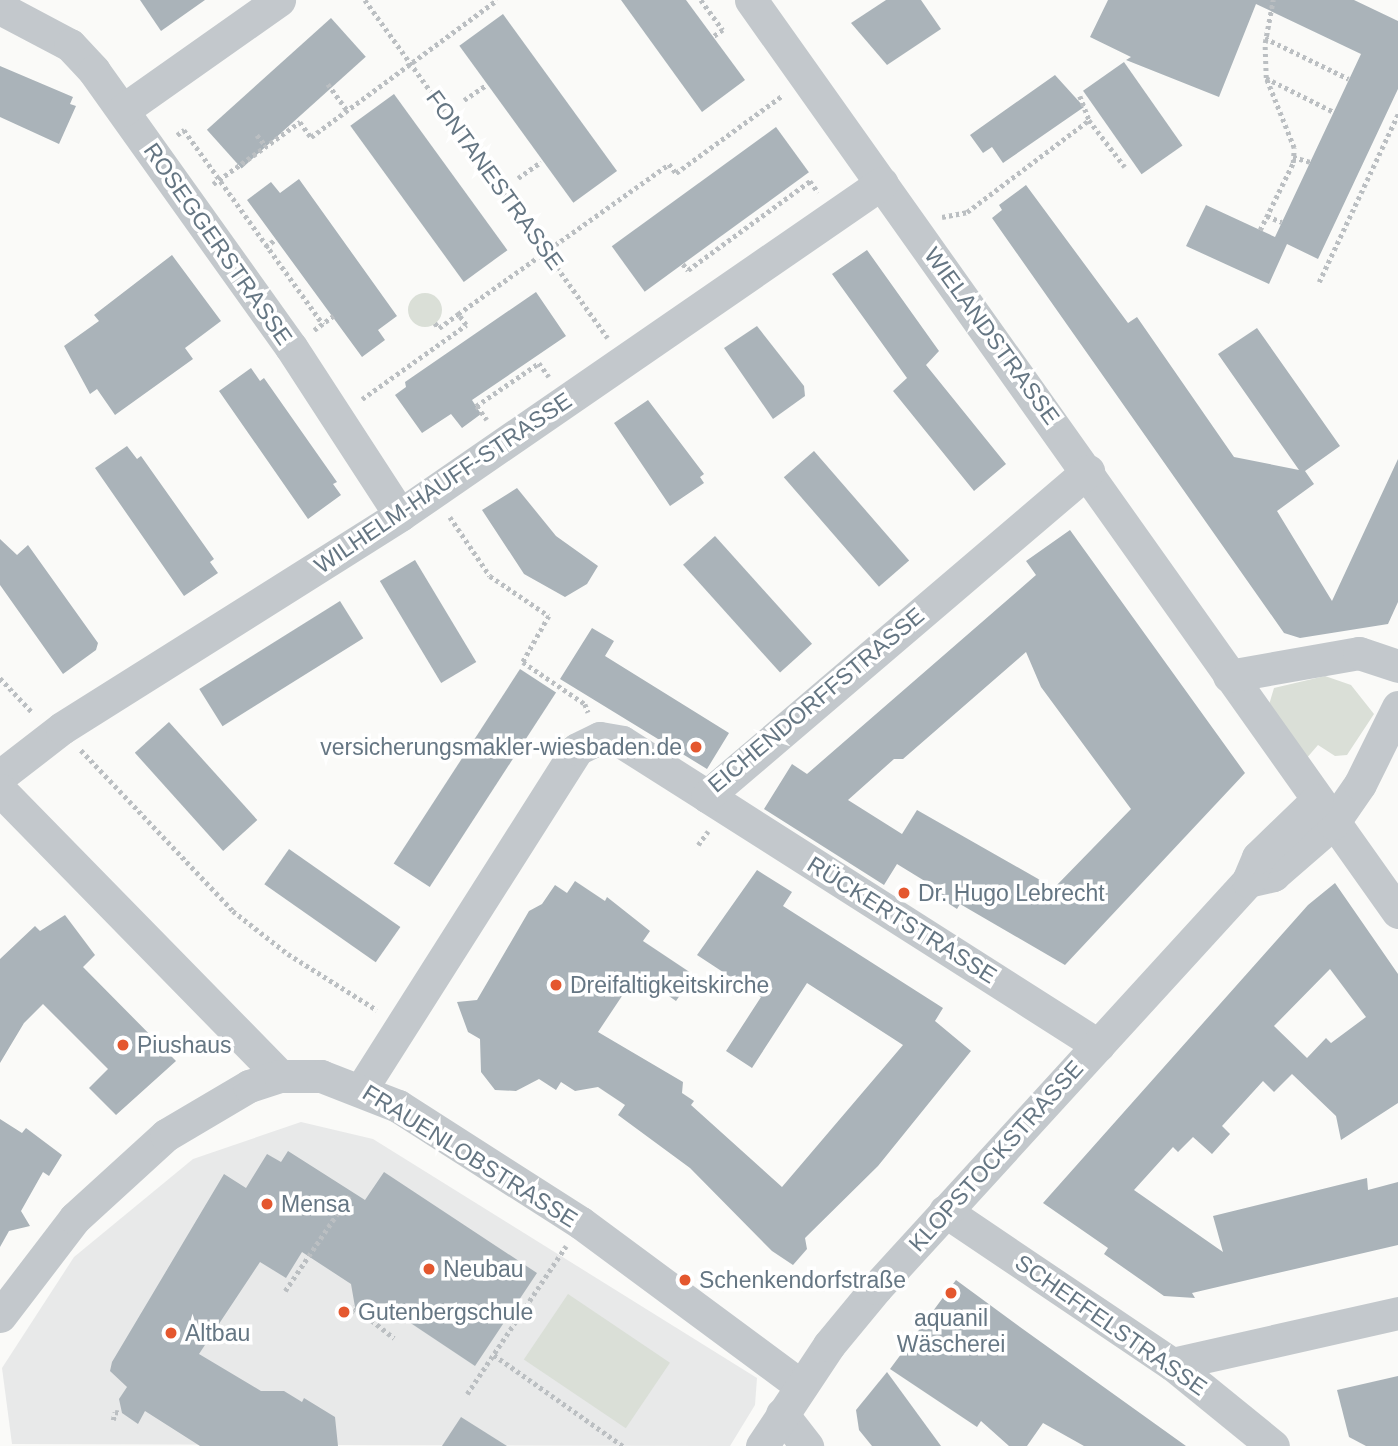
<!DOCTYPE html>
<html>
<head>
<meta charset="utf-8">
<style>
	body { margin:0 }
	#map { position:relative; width:1398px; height:1446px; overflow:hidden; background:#fafaf8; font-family:Helvetica,sans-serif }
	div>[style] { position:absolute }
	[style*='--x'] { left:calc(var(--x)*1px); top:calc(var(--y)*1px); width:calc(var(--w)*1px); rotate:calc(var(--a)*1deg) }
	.built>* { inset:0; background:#e8e9e9 }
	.green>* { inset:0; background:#dadfd7; transform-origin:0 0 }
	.round { border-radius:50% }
	.building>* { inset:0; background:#aab3b9; transform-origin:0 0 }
	.path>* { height:4.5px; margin-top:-2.25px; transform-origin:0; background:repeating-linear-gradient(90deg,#bbbfc2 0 3.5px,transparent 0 7px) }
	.minor>* { height:33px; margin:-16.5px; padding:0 16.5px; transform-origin:16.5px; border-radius:16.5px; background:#c3c8cc }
	.dots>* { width:19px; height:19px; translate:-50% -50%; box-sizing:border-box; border:4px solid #fff; border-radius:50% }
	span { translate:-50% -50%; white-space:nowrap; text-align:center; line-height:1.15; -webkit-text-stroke:7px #fff; paint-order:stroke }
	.street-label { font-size:23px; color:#657683 }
	.poi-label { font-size:23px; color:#657683 }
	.right { translate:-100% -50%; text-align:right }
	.left { translate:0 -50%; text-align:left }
</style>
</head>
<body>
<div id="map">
	<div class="built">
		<div style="clip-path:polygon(301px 1122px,373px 1139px,757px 1378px,755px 1405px,730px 1446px,12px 1444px,2px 1368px,74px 1257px,193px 1159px)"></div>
	</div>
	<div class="green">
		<div class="round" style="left:408px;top:293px;width:34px;height:34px"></div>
		<div style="clip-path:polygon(1325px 676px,1351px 685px,1374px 714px,1347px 755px,1335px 756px,1318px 745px,1305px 760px,1268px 708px,1274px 688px)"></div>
		<div style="left:568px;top:1294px;width:123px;height:79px;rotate:34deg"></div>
	</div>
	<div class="building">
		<div style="clip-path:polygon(140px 0,205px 0,161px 31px)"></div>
		<div style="clip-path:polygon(621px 0,686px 0,745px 80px,702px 112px)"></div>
		<div style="clip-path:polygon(886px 0,921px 0,941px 29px,887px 65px,851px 23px)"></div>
		<div style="clip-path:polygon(1108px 0,1354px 0,1398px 21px,1398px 89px,1318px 259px,1287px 244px,1269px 284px,1186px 246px,1206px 205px,1275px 237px,1361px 54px,1256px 4px,1219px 97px,1126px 60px,1131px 57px,1090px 37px)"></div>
		<div style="left:503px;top:14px;width:194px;height:54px;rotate:54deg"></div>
		<div style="left:331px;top:18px;width:52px;height:167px;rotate:48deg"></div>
		<div style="left:1124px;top:62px;width:102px;height:50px;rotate:55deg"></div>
		<div style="clip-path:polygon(0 66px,73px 97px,70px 104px,76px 106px,59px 144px,0 117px)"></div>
		<div style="clip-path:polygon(1055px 75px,1084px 107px,1003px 163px,992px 147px,983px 153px,970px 135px)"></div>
		<div style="left:394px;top:94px;width:193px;height:54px;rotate:54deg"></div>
		<div style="left:776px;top:127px;width:56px;height:203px;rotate:54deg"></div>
		<div style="clip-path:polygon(299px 179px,397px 316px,378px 330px,385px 340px,362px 357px,247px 200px,271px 182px,280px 193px)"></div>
		<div style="clip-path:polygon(1026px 185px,1128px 323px,1137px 317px,1234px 457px,1299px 470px,1218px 354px,1257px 328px,1340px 446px,1305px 471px,1314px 484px,1277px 511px,1332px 601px,1398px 459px,1398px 602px,1388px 624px,1300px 638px,1284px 633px,992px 218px,1002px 210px,999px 205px)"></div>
		<div style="clip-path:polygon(867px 250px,939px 351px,926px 365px,1006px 464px,974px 491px,893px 391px,907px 378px,832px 274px)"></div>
		<div style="clip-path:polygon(172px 255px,221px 321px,185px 348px,193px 359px,115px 415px,97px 389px,90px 394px,64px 346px,99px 321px,94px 315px)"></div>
		<div style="clip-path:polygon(536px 292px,566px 336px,472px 400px,481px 414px,462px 428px,451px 414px,422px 433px,395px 395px,406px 387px,405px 382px)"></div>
		<div style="clip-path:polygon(757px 326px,804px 386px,805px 396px,773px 419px,724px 348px)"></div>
		<div style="clip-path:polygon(251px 368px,260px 381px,264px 378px,337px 482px,333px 484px,341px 495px,308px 519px,219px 391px)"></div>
		<div style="clip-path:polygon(648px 400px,704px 474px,700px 477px,704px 483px,670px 506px,614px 423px)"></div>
		<div style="clip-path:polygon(127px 446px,137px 459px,141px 456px,214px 559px,210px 562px,218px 573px,184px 596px,95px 468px)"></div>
		<div style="left:814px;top:451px;width:145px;height:40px;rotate:49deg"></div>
		<div style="clip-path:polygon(517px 488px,556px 536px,598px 566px,587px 584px,565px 597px,524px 574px,482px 510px)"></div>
		<div style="clip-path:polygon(evenodd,1070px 530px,1245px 773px,1065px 965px,960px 904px,957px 909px,937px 896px,941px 891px,897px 864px,884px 885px,764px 809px,792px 764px,807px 774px,1036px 575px,1026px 561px,1070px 530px,1026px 652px,1041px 687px,1131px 809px,1054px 888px,917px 810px,902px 834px,848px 800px,894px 759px,903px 759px,1026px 652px)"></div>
		<div style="left:715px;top:536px;width:145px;height:43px;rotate:48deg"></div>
		<div style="clip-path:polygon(0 539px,17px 555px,28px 545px,98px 643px,96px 650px,63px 674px,0 585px)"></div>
		<div style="left:415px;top:560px;width:119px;height:41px;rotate:59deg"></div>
		<div style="left:340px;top:601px;width:44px;height:166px;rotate:58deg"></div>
		<div style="clip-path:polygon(592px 628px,614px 641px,605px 656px,729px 733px,707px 769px,560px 679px)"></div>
		<div style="left:520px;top:669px;width:43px;height:232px;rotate:33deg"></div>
		<div style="left:169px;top:722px;width:132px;height:46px;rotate:48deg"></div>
		<div style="left:289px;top:849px;width:136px;height:43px;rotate:35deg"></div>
		<div style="clip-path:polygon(757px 870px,792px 892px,783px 906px,943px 1008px,935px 1021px,971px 1051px,878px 1166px,805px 1238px,807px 1249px,793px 1265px,772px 1251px,690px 1168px,618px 1115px,625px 1105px,598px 1087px,575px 1091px,561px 1082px,556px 1090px,539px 1079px,516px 1091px,495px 1090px,481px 1072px,480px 1039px,468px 1032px,457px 1002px,477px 1000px,529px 911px,542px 904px,555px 885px,567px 893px,575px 881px,605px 901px,607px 897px,650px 931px,643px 941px,694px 975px,676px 1001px,666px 994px,655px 997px,632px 981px,598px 1032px,683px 1082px,682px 1093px,694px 1101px,691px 1105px,782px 1187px,903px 1045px,807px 983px,752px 1068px,726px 1051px,761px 997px,697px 955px)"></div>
		<div style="clip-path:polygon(evenodd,1335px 883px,1398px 974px,1398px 1103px,1341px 1140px,1336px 1116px,1292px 1074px,1274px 1092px,1263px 1081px,1222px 1126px,1230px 1134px,1212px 1154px,1193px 1137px,1178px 1152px,1173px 1147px,1134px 1190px,1223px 1252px,1213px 1216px,1367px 1178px,1368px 1190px,1398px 1182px,1398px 1245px,1192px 1293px,1195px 1298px,1164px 1296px,1104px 1254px,1108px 1248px,1043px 1203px,1308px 905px,1335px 883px,1330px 969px,1366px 1017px,1331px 1043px,1326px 1038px,1307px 1058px,1274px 1026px,1330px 969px)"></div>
		<div style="clip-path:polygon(65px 915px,95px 955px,83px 967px,176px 1061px,116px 1115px,89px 1088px,108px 1069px,43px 1004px,24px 1023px,0 1063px,0 959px,35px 926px,40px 931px)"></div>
		<div style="clip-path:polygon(0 1119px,22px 1133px,26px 1128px,62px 1155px,49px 1176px,43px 1172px,21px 1211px,30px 1226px,9px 1231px,0 1247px)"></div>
		<div style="clip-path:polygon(288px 1151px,365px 1200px,384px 1172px,537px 1273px,475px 1366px,382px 1304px,372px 1310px,355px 1307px,351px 1284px,302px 1252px,286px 1278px,260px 1262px,199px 1354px,261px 1391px,284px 1391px,302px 1402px,304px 1398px,335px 1417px,338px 1446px,200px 1446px,145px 1411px,138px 1424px,122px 1413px,119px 1399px,127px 1387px,110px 1371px,112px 1362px,224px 1174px,246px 1188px,267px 1154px,281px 1162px)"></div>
		<div style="clip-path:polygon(956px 1280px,1020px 1327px,1186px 1446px,1084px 1446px,1043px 1423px,1027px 1446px,1009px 1446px,981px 1421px,977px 1427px,890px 1369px)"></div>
		<div style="clip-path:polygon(887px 1372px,941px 1446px,872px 1446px,859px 1430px,856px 1410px)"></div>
		<div style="clip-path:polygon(1398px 1376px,1398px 1446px,1366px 1446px,1349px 1437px,1337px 1390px)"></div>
		<div style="clip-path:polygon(461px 1417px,507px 1446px,442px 1446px)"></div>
	</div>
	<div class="path">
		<div style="--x:365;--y:0;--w:416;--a:54.3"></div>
		<div style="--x:701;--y:0;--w:37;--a:54"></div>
		<div style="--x:723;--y:30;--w:12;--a:145"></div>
		<div style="--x:1265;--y:38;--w:93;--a:26"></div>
		<div style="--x:1266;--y:78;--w:76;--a:26.6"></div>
		<div style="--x:328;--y:84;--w:32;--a:54"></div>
		<div style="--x:1080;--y:96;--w:26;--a:69"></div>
		<div style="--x:464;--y:100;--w:27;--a:-34"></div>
		<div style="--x:177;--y:135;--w:9;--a:-36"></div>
		<div style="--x:184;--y:130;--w:239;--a:54.4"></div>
		<div style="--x:257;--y:135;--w:14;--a:51"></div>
		<div style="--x:1293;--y:157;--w:18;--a:16"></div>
		<div style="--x:518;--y:178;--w:28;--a:-35"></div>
		<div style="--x:213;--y:184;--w:107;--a:-35.5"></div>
		<div style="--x:300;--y:122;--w:19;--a:54"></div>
		<div style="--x:311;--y:137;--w:231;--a:-36.4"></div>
		<div style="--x:1267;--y:216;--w:16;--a:22"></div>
		<div style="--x:942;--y:217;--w:25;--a:-11"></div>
		<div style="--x:967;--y:212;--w:153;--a:-37"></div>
		<div style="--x:1089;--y:120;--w:59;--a:52.5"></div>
		<div style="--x:1260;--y:230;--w:75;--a:-63.8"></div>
		<div style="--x:1293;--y:163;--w:15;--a:-86"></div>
		<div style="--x:1294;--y:148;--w:75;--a:-111.8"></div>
		<div style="--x:1266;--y:78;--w:35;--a:-92"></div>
		<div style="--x:1265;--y:43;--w:44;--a:-79.5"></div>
		<div style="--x:265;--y:247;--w:14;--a:-36"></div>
		<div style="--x:683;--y:264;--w:8;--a:50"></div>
		<div style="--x:688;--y:270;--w:151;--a:-36.1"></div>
		<div style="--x:810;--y:181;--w:14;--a:54"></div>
		<div style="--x:1319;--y:282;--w:186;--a:-64.8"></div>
		<div style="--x:435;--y:323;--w:6;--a:51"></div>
		<div style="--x:439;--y:328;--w:24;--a:-36"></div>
		<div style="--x:314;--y:330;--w:24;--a:-36"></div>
		<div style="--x:362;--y:399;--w:128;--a:-35.4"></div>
		<div style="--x:466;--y:325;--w:14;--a:-126"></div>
		<div style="--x:458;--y:314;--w:259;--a:-35.4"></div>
		<div style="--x:669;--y:164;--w:11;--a:52"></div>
		<div style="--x:676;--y:173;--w:132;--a:-36.1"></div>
		<div style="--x:476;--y:406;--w:76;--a:-34.3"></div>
		<div style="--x:539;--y:363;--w:17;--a:54"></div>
		<div style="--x:477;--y:406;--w:17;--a:54"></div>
		<div style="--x:450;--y:517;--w:71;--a:55.9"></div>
		<div style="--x:490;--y:576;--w:71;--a:34.1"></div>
		<div style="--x:549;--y:616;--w:53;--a:119.5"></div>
		<div style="--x:523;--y:662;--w:75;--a:34.1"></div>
		<div style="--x:585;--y:704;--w:9;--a:69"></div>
		<div style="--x:0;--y:678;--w:48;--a:46.7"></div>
		<div style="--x:81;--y:750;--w:221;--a:46.6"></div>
		<div style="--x:233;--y:911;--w:70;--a:38"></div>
		<div style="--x:288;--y:954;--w:105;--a:32.2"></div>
		<div style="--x:698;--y:845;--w:17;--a:-54"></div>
		<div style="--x:285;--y:1291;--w:115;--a:-56"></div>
		<div style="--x:347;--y:1318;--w:14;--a:-54"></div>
		<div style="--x:355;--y:1307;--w:50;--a:38.5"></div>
		<div style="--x:494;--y:1355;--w:158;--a:35.2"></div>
		<div style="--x:467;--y:1394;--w:178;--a:-56.2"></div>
		<div style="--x:113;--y:1420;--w:8;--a:-76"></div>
		<div style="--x:115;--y:1412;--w:7;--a:8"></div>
	</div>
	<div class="minor">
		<div style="--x:751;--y:0;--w:1118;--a:54.65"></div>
		<div style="--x:0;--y:8;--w:79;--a:27.9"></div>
		<div style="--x:70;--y:45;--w:35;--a:47"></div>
		<div style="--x:94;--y:71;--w:339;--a:54.5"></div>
		<div style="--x:291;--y:347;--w:200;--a:57"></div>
		<div style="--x:123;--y:110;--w:191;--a:-35.2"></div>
		<div style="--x:1229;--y:676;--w:132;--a:-10"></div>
		<div style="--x:1359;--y:653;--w:41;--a:18.4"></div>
		<div style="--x:0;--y:776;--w:78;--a:-37.7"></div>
		<div style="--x:62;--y:728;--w:400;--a:-32.2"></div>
		<div style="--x:400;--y:515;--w:585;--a:-34.56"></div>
		<div style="--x:0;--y:790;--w:400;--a:45.6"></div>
		<div style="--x:707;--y:796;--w:464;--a:32.5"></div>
		<div style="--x:1248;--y:881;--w:26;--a:-13"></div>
		<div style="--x:1273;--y:875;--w:79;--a:-40.9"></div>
		<div style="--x:1333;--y:823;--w:47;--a:-55.3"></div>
		<div style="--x:1360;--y:784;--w:86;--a:-63.7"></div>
		<div style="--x:362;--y:1088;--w:401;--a:-57.6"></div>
		<div style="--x:577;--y:749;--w:25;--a:-26"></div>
		<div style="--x:600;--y:738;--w:22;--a:10"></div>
		<div style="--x:622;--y:742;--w:101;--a:32.4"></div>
		<div style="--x:707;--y:796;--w:501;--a:-40.46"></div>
		<div style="--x:945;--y:1211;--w:274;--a:34"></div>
		<div style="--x:1172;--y:1364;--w:130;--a:39.1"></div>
		<div style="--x:0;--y:1316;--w:123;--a:-52.6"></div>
		<div style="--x:75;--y:1218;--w:123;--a:-42.4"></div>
		<div style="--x:166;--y:1135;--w:96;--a:-30.6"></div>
		<div style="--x:249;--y:1086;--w:33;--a:-18"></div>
		<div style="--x:280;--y:1076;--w:41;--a:0"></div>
		<div style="--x:321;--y:1076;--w:83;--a:21.3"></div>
		<div style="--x:398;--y:1106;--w:217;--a:32.6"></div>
		<div style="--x:581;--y:1223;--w:274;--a:36.5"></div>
		<div style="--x:1172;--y:1364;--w:232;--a:-12.7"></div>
		<div style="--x:782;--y:1414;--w:41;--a:52"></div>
		<div style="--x:762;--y:1446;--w:121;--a:-56.4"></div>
		<div style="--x:829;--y:1345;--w:74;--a:-50.5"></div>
		<div style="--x:876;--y:1288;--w:551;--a:-47.57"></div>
		<div style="--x:1248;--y:881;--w:26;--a:-67"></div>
		<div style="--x:1258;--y:857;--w:82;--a:-44"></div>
	</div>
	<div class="dots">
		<div style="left:696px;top:747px;background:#e4572e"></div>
		<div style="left:904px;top:893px;background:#e4572e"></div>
		<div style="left:556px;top:985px;background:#e4572e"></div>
		<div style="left:123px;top:1045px;background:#e4572e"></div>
		<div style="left:267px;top:1204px;background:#e4572e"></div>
		<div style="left:429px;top:1269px;background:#e4572e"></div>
		<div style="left:685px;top:1280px;background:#e4572e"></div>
		<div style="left:951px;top:1293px;background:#e4572e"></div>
		<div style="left:344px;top:1312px;background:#e4572e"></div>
		<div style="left:171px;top:1333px;background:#e4572e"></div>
	</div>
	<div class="street-label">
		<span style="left:495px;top:180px;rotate:54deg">FONTANESTRASSE</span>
		<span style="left:218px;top:244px;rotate:55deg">ROSEGGERSTRASSE</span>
		<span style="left:992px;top:336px;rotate:54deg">WIELANDSTRASSE</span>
		<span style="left:443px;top:483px;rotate:-34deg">WILHELM-HAUFF-STRASSE</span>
		<span style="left:816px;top:700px;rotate:-40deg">EICHENDORFFSTRASSE</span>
		<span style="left:902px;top:920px;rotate:32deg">RÜCKERTSTRASSE</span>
		<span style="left:470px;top:1156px;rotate:32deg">FRAUENLOBSTRASSE</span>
		<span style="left:996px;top:1156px;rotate:-48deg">KLOPSTOCKSTRASSE</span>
		<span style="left:1111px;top:1325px;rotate:35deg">SCHEFFELSTRASSE</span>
	</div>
	<div class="poi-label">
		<span class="right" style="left:682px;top:747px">versicherungsmakler-wiesbaden.de</span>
		<span class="left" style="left:918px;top:893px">Dr. Hugo Lebrecht</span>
		<span class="left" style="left:570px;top:985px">Dreifaltigkeitskirche</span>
		<span class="left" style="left:137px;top:1045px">Piushaus</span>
		<span class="left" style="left:281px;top:1204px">Mensa</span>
		<span class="left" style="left:443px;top:1269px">Neubau</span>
		<span class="left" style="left:699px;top:1280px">Schenkendorfstraße</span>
		<span class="left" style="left:358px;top:1312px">Gutenbergschule</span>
		<span style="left:951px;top:1331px">aquanil<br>Wäscherei</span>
		<span class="left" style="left:185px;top:1333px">Altbau</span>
	</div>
</div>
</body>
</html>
